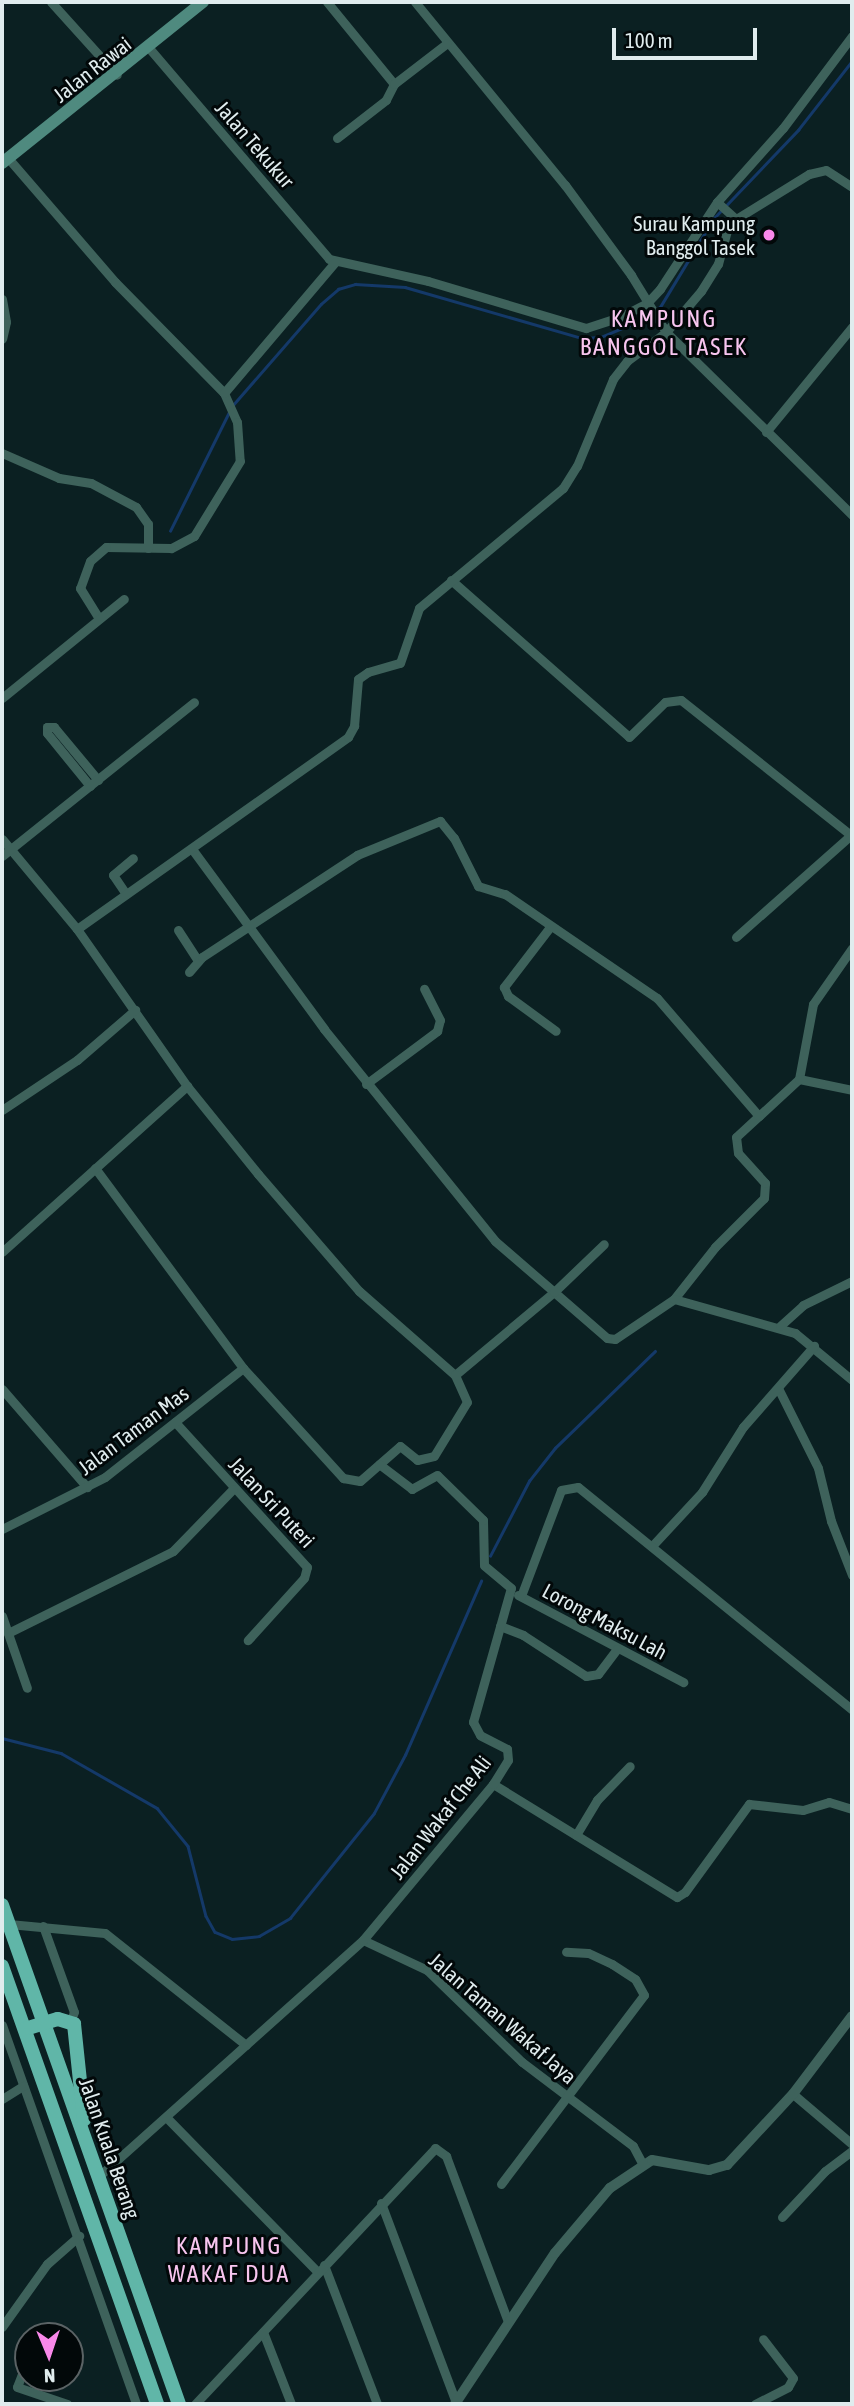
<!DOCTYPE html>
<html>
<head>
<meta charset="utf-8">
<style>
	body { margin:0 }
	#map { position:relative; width:854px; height:2406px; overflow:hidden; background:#0b2022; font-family:"Asap Condensed",sans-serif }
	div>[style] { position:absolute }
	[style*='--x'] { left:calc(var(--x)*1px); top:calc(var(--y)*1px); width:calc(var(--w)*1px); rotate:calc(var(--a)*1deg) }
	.stream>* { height:2.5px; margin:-1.25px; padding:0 1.25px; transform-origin:1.25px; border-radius:1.25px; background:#143969 }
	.minor>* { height:9px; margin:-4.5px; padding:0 4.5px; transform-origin:4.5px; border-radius:4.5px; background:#3e625b }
	.tertiary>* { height:10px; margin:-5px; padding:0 5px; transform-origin:5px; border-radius:5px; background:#3e625b }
	.secondary>* { height:12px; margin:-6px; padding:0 6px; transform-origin:6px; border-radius:6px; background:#4f8a7f }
	.trunk>* { height:14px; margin:-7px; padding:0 7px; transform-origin:7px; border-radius:7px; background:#60b6a8 }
	.dots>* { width:19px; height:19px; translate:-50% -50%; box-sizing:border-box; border:4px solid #020809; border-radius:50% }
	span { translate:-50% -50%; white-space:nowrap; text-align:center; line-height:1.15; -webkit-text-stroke:6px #020809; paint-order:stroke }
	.street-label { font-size:21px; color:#e0ecee }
	.poi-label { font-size:21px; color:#e0ecee }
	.right { translate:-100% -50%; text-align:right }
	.quarter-label { font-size:24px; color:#f8c5ef; letter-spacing:2px }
	.frame { position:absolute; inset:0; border:4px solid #e0ecee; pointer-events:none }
	.north { position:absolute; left:14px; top:2322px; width:70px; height:70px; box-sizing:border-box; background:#020809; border:2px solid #5b6365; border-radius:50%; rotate:178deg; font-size:19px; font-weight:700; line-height:28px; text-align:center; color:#e0ecee }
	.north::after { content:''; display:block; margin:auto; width:24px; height:32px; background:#f988e9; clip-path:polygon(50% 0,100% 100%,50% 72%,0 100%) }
	.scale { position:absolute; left:612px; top:28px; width:145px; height:32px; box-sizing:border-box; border:4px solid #e0ecee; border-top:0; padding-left:9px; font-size:21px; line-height:24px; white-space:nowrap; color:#e0ecee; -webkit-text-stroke:5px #020809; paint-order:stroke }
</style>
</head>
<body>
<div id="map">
	<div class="stream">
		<div style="--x:232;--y:406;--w:135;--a:-48.9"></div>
		<div style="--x:321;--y:304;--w:23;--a:-41"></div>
		<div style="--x:338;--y:289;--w:18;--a:-16"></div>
		<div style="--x:355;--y:284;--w:50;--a:3.4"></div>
		<div style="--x:405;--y:287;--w:184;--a:16.1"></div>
		<div style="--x:582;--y:338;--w:19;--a:-3"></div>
		<div style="--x:601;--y:337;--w:41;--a:-22.8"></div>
		<div style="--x:639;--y:321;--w:25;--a:-34"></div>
		<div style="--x:660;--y:307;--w:104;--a:-58.8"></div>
		<div style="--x:714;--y:218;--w:122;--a:-46.3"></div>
		<div style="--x:798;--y:130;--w:88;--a:-52"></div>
		<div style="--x:170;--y:531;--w:133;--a:-63.6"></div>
		<div style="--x:490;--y:1556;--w:85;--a:-62.5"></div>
		<div style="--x:529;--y:1481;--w:42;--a:-51.8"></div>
		<div style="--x:555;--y:1448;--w:139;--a:-44.1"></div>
		<div style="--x:2;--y:1738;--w:61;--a:14.3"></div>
		<div style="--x:61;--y:1753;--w:111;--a:29.8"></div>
		<div style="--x:157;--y:1808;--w:49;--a:50.8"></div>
		<div style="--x:188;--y:1846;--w:72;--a:75.6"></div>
		<div style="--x:206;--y:1916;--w:18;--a:61"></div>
		<div style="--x:215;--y:1932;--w:18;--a:22"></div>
		<div style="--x:232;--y:1939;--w:27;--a:-6"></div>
		<div style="--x:259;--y:1936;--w:36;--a:-30"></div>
		<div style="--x:290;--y:1918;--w:134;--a:-51.3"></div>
		<div style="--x:374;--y:1813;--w:66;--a:-61.9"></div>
		<div style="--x:405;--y:1755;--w:190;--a:-66.4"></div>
	</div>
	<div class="minor">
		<div style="--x:51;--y:2;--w:98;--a:47.9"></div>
		<div style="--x:327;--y:2;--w:106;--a:50.7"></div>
		<div style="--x:394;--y:84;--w:18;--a:117"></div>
		<div style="--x:386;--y:100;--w:62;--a:142.2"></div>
		<div style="--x:415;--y:2;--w:237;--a:50.7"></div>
		<div style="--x:565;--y:185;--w:112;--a:53.7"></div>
		<div style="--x:631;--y:275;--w:67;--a:58.4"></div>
		<div style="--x:666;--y:332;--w:261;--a:44.5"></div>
		<div style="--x:149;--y:48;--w:277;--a:49.5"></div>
		<div style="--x:329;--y:259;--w:101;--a:12.5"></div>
		<div style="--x:428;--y:281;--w:165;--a:16.6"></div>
		<div style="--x:586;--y:328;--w:36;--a:-18"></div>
		<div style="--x:620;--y:317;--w:30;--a:-27"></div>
		<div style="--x:647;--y:303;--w:19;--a:-47"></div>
		<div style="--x:660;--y:289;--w:104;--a:-56.8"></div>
		<div style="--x:717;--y:202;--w:99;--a:-48.3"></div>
		<div style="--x:783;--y:128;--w:115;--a:-53.1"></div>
		<div style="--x:394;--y:84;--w:66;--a:-37.6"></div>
		<div style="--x:8;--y:158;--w:164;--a:49.2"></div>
		<div style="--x:115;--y:282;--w:156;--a:45.5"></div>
		<div style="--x:224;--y:393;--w:32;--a:66"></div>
		<div style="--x:237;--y:422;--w:39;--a:86"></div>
		<div style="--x:240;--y:461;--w:88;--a:121.5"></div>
		<div style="--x:194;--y:536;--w:26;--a:152"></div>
		<div style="--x:171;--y:548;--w:65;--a:-179.1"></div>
		<div style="--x:106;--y:547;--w:21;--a:139"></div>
		<div style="--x:90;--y:561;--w:29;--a:110"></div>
		<div style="--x:80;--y:588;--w:36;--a:58"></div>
		<div style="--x:717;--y:202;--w:25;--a:42"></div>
		<div style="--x:2;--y:299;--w:23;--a:80"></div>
		<div style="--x:6;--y:322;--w:17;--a:103"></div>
		<div style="--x:224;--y:393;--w:172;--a:-49.7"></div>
		<div style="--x:766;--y:432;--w:136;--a:-50.7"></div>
		<div style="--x:2;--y:453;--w:62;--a:23.7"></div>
		<div style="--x:59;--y:478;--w:32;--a:9"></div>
		<div style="--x:91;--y:483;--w:51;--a:28.1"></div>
		<div style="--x:136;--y:507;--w:21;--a:55"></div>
		<div style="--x:148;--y:524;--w:24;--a:90"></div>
		<div style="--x:451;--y:580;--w:237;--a:41.4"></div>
		<div style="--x:629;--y:737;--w:50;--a:-44.2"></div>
		<div style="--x:665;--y:702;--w:16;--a:-7"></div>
		<div style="--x:681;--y:700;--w:218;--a:38.5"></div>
		<div style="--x:2;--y:698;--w:157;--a:-39.1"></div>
		<div style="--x:90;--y:786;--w:68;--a:-129.1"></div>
		<div style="--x:47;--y:733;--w:6;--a:-90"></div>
		<div style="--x:47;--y:727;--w:7;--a:0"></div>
		<div style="--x:54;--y:727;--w:69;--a:50.3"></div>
		<div style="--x:2;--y:839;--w:117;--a:50.2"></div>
		<div style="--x:77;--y:929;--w:192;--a:55"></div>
		<div style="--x:187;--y:1086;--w:113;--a:51.1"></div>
		<div style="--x:258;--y:1174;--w:155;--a:49.2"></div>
		<div style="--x:359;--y:1291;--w:128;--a:41.2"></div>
		<div style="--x:455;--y:1375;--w:129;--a:-40"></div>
		<div style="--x:554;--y:1292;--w:70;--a:41"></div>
		<div style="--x:607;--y:1338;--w:8;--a:7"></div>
		<div style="--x:615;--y:1339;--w:71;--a:-34.1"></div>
		<div style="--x:674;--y:1299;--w:66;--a:-51.7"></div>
		<div style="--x:715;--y:1247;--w:69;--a:-45"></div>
		<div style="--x:764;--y:1198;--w:15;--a:-86"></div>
		<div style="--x:765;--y:1183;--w:40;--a:-132"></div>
		<div style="--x:738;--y:1153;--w:16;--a:-97"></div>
		<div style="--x:736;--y:1137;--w:86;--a:-42.6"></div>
		<div style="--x:799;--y:1079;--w:76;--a:-79.4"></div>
		<div style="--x:813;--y:1004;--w:68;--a:-55.1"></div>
		<div style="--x:192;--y:849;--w:223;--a:53.7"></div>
		<div style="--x:324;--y:1029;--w:272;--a:51.1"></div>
		<div style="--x:495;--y:1241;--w:78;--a:40.8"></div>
		<div style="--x:554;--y:1292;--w:69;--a:-43.8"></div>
		<div style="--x:2;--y:856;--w:246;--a:-38.7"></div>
		<div style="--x:126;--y:894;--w:23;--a:-124"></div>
		<div style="--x:113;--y:875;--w:26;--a:-40"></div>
		<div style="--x:550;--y:927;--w:76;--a:127.5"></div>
		<div style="--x:504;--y:987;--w:10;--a:66"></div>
		<div style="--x:508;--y:996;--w:59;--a:36.1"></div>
		<div style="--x:77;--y:929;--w:332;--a:-35.3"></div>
		<div style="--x:348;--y:737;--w:13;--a:-61"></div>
		<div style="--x:354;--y:726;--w:47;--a:-85.1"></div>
		<div style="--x:358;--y:679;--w:12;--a:-35"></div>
		<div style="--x:368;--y:672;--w:33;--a:-16"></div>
		<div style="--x:400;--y:663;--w:58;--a:-70.9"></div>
		<div style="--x:419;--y:608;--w:187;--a:-39.8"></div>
		<div style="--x:563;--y:488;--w:26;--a:-58"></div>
		<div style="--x:577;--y:466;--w:94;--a:-67.5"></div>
		<div style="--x:613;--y:379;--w:23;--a:-52"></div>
		<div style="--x:627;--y:361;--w:49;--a:-36.6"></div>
		<div style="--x:666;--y:332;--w:54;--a:-49.5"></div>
		<div style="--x:701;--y:291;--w:32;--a:-58"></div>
		<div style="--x:718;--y:264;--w:35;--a:-75"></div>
		<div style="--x:727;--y:230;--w:14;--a:-51"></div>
		<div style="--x:736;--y:219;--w:86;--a:-31.7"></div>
		<div style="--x:809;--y:174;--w:17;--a:-13"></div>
		<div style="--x:826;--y:170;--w:31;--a:33"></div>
		<div style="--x:178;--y:930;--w:37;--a:57"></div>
		<div style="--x:736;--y:937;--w:154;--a:-41.6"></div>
		<div style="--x:189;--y:972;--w:20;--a:-49"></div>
		<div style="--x:202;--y:957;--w:186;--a:-33.3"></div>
		<div style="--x:357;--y:855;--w:90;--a:-22.3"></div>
		<div style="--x:440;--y:821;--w:22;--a:51"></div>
		<div style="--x:454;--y:838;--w:54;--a:63.4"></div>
		<div style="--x:478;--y:886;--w:28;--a:17"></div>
		<div style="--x:505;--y:894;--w:184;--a:34.4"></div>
		<div style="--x:657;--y:998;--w:156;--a:49.2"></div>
		<div style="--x:799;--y:1079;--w:54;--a:11.7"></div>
		<div style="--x:366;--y:1084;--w:89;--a:-36.7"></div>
		<div style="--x:437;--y:1031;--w:11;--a:-75"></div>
		<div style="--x:440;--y:1020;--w:35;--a:-117"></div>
		<div style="--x:2;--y:1110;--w:90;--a:-33.7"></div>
		<div style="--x:77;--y:1060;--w:77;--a:-40.8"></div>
		<div style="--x:95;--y:1168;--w:249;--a:53.5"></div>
		<div style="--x:243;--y:1368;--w:149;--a:47.7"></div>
		<div style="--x:343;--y:1478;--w:17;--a:10"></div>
		<div style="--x:360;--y:1481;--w:53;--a:-41.2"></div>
		<div style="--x:400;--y:1446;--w:22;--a:39"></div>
		<div style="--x:417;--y:1460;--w:17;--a:-13"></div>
		<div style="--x:434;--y:1456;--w:63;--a:-58.6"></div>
		<div style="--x:467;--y:1402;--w:30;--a:-114"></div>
		<div style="--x:2;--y:1252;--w:249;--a:-41.9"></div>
		<div style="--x:674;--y:1299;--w:126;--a:15.7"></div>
		<div style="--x:795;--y:1333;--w:74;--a:39.5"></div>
		<div style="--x:780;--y:1326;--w:31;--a:-42"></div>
		<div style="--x:803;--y:1305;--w:55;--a:-26.1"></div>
		<div style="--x:778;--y:1388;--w:89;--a:63.4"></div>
		<div style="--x:818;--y:1468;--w:55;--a:76.2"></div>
		<div style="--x:831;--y:1521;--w:58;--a:68.7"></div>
		<div style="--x:2;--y:1389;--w:130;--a:49.1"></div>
		<div style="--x:175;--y:1422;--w:196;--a:47.7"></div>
		<div style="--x:307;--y:1567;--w:11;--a:105"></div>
		<div style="--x:304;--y:1578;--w:84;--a:132.1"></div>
		<div style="--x:2;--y:1529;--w:115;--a:-26.8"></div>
		<div style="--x:105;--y:1477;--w:176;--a:-38.3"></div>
		<div style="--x:652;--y:1546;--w:74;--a:-47.2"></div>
		<div style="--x:702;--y:1492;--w:77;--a:-57.8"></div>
		<div style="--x:743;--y:1427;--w:108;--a:-48.8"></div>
		<div style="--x:518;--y:1595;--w:187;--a:27.8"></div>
		<div style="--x:521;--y:1596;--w:113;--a:-69.3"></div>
		<div style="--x:561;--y:1490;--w:17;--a:-10"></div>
		<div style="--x:578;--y:1487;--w:353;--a:39.1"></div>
		<div style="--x:2;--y:1616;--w:76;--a:70.9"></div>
		<div style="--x:500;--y:1626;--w:25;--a:21"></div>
		<div style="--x:523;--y:1635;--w:75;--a:33.1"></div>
		<div style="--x:586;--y:1676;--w:12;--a:-9"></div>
		<div style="--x:598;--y:1674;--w:31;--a:-53"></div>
		<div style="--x:8;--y:1633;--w:184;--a:-26.4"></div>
		<div style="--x:173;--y:1551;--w:86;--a:-45.9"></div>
		<div style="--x:493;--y:1784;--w:216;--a:31.6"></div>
		<div style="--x:677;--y:1897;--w:9;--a:-32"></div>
		<div style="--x:685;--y:1892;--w:109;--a:-54"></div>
		<div style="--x:749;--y:1804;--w:54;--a:6.3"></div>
		<div style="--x:803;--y:1810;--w:27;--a:-17"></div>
		<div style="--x:829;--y:1802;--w:24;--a:17"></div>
		<div style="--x:576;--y:1835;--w:41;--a:-59"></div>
		<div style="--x:597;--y:1800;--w:47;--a:-45.9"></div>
		<div style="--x:9;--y:1924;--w:96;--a:5.4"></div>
		<div style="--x:105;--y:1933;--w:180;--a:38.5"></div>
		<div style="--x:43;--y:1926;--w:91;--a:70.2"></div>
		<div style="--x:74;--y:2012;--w:9;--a:111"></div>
		<div style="--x:363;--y:1940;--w:71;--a:25.1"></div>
		<div style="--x:427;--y:1970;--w:132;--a:44.1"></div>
		<div style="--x:522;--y:2062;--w:139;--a:37.1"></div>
		<div style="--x:633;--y:2146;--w:19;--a:62"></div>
		<div style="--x:2;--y:2025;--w:402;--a:70.5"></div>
		<div style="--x:793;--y:2094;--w:77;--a:40.3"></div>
		<div style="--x:2;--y:2099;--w:25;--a:-32"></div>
		<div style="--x:166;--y:2117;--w:217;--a:45.6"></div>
		<div style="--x:98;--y:2177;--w:356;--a:-41.8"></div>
		<div style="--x:363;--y:1940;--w:203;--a:-50.2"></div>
		<div style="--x:493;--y:1784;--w:28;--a:-58"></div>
		<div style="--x:508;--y:1760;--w:11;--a:-95"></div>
		<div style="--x:507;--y:1749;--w:30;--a:-153"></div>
		<div style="--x:480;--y:1735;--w:15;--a:-118"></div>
		<div style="--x:473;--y:1722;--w:139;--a:-74.2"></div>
		<div style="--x:511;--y:1588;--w:35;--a:-140"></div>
		<div style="--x:484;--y:1565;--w:45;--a:-91.3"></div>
		<div style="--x:483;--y:1520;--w:64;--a:-135.6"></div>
		<div style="--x:437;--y:1475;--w:29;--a:151"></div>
		<div style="--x:412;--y:1489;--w:41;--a:-142.9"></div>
		<div style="--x:501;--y:2184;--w:237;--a:-52.9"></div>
		<div style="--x:644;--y:1995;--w:18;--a:-119"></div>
		<div style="--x:635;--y:1979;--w:27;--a:-147"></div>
		<div style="--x:612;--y:1964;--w:26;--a:-155"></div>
		<div style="--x:588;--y:1953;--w:22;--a:-177"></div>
		<div style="--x:381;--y:2203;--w:214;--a:69.4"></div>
		<div style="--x:782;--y:2217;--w:63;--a:-46.9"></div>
		<div style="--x:825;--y:2171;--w:34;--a:-37"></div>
		<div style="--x:324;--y:2265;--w:149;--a:69.1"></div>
		<div style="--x:2;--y:2327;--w:77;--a:-54.5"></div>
		<div style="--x:47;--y:2264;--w:43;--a:-41.2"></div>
		<div style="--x:263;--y:2332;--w:77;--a:68.7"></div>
		<div style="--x:25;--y:2366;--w:22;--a:111"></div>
		<div style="--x:17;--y:2387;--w:53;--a:18.8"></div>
		<div style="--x:195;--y:2404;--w:351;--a:-46.8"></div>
		<div style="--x:435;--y:2148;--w:14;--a:36"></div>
		<div style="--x:446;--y:2156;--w:177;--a:69.5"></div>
		<div style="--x:755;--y:2404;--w:37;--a:-27"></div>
		<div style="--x:788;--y:2387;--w:10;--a:-61"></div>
		<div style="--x:793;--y:2378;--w:49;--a:-127.6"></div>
	</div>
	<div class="tertiary">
		<div style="--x:455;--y:2404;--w:181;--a:-56.5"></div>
		<div style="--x:555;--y:2253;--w:85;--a:-49.8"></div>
		<div style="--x:610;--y:2188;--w:50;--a:-33.7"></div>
		<div style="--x:652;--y:2160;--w:58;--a:10"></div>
		<div style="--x:709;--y:2170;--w:19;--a:-16"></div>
		<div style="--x:727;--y:2165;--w:97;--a:-47.1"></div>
		<div style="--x:793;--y:2094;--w:98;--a:-52.9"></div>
	</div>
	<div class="secondary">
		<div style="--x:2;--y:163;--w:258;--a:-38.7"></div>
	</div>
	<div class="trunk">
		<div style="--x:2;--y:1905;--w:529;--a:70.47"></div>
		<div style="--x:2;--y:1966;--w:465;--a:70.5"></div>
		<div style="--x:25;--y:2029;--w:34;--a:-17"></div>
		<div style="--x:58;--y:2019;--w:17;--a:17"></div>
		<div style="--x:74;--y:2024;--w:96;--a:84"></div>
	</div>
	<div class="dots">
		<div style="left:769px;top:235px;background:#f988e9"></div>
	</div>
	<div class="street-label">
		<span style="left:92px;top:69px;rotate:-38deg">Jalan Rawai</span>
		<span style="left:255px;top:144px;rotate:49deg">Jalan Tekukur</span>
		<span style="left:133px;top:1430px;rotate:-37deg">Jalan Taman Mas</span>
		<span style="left:272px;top:1502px;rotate:47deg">Jalan Sri Puteri</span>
		<span style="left:605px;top:1621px;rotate:28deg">Lorong Maksu Lah</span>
		<span style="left:440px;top:1817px;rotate:-52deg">Jalan Wakaf Che Ali</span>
		<span style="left:503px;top:2018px;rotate:41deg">Jalan Taman Wakaf Jaya</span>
		<span style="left:110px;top:2148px;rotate:71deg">Jalan Kuala Berang</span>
	</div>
	<div class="poi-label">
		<span class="right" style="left:755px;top:235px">Surau Kampung<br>Banggol Tasek</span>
	</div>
	<div class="quarter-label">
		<span style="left:664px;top:333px">KAMPUNG<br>BANGGOL TASEK</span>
		<span style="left:229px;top:2260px">KAMPUNG<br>WAKAF DUA</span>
	</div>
	<div class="frame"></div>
	<div class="north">N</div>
	<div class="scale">100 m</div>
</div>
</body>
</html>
